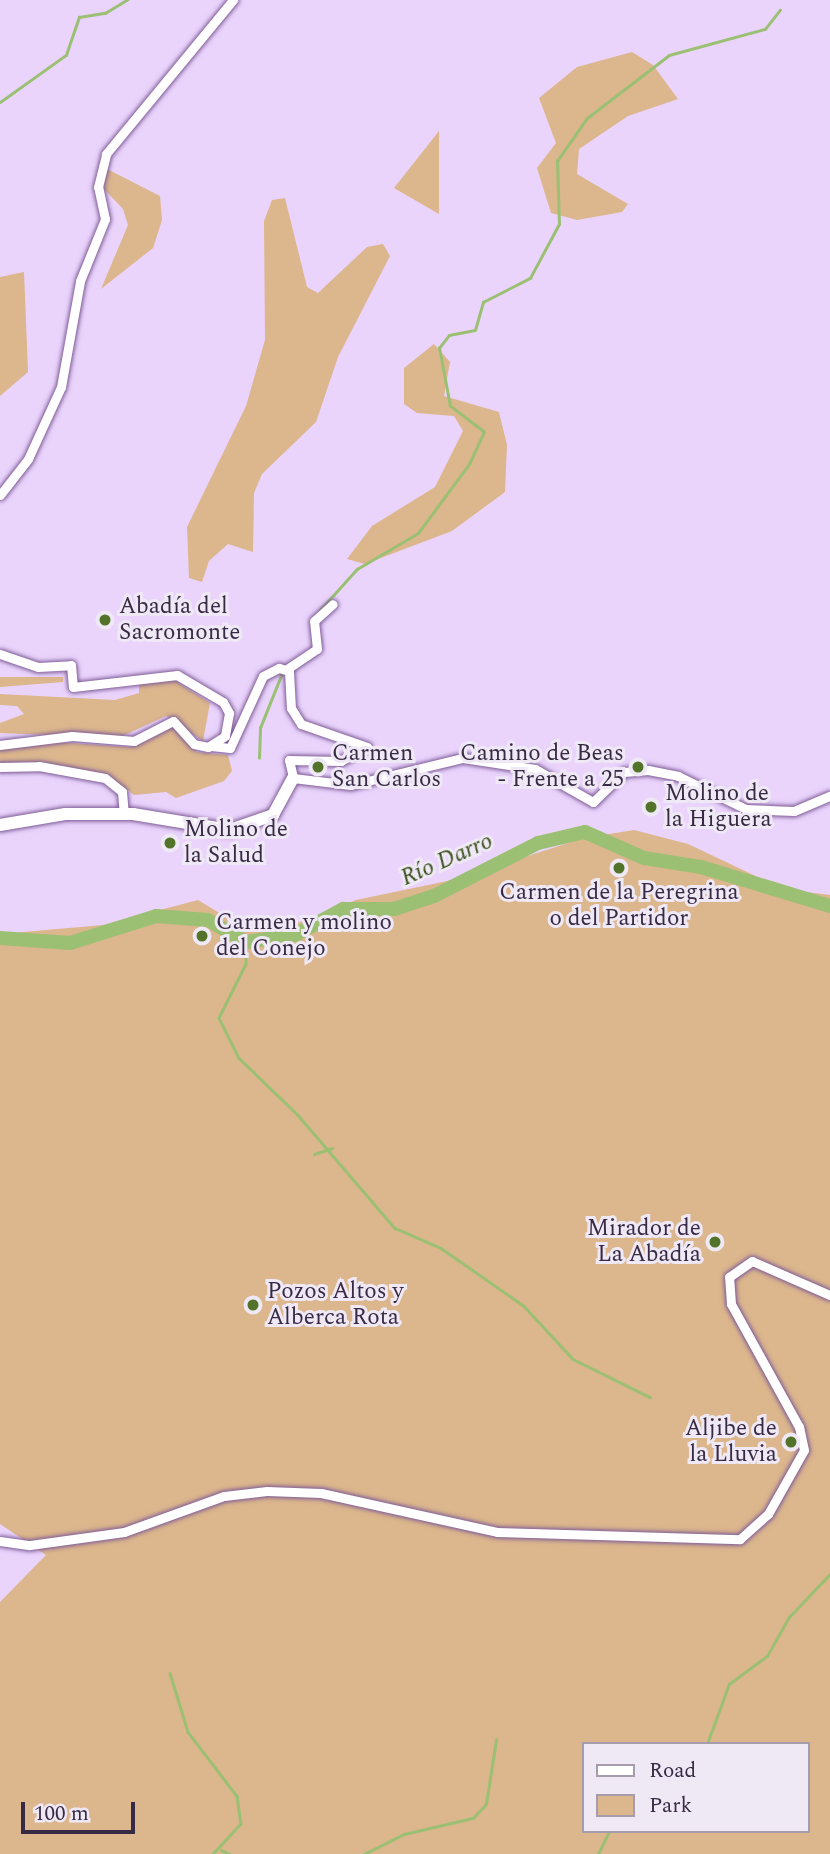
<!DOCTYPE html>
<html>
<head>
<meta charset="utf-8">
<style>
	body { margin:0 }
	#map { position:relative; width:830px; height:1854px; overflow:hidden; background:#ead4fc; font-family:Spectral,serif }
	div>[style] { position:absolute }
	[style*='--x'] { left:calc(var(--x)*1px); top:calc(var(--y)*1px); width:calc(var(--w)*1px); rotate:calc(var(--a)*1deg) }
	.green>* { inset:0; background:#dcb68c }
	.stream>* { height:2.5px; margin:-1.25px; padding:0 1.25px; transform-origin:1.25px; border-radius:1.25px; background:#9bc074 }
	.river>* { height:14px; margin:-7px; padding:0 7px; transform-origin:7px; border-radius:7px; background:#9bc074 }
	.roads { filter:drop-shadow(0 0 2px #7f5c98) drop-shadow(0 0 2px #7f5c98) }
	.street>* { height:9px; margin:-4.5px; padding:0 4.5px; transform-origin:4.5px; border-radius:4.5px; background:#fff }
	.secondary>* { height:12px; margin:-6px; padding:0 6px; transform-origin:6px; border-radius:6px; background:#fff }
	.dots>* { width:19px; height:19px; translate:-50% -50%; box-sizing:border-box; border:4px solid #efe8f5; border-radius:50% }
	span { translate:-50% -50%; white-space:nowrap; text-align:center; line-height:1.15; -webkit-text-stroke:6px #efe8f5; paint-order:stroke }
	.poi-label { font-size:23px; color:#382a44 }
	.left { translate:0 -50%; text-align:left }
	.right { translate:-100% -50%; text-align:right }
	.water-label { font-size:24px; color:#384f1a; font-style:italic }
	.legend { position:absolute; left:582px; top:1742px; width:228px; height:91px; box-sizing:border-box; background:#efe8f5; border:2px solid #a69cae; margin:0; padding:9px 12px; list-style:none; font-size:21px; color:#382a44 }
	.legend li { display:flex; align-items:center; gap:14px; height:35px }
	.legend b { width:35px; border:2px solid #a69cae }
	.scale { position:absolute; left:21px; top:1802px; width:114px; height:32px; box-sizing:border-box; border:4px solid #382a44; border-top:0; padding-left:9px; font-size:21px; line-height:24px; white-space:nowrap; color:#382a44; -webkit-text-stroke:5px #efe8f5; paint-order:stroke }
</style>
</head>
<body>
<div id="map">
	<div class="green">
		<div style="clip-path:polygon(632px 52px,653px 65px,678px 99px,628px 116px,579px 149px,577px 174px,628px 204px,622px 212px,577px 220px,551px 213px,537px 168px,556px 143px,539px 98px,577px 67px)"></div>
		<div style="clip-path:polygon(439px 131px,439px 214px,394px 188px)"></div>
		<div style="clip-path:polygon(105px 168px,160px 196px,162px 220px,153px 248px,101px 289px,128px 225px,123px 209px,104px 189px)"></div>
		<div style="clip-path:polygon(285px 198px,307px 287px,318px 293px,367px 247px,383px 244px,390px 256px,338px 357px,316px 422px,262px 474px,254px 493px,253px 552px,228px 544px,209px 561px,202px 582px,189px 578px,187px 527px,246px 406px,265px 340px,264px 221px,272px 200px)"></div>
		<div style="clip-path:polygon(24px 272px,28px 372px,0 396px,0 277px)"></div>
		<div style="clip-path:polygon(434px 344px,450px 362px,444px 396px,499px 412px,507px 445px,505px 492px,452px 531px,365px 564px,347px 559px,372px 526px,435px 487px,463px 431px,454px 416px,417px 413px,404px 404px,404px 368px)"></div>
		<div style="clip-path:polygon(0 677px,63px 677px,63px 682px,0 687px)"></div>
		<div style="clip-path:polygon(171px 678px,210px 703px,203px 741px,166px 716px,118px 738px,0 733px,0 723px,24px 714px,17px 706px,0 705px,0 694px,115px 700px,139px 693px,139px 685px)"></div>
		<div style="clip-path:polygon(169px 724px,197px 752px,228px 755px,232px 771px,224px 781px,176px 798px,166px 792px,134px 795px,109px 776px,41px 762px,0 764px,0 750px,42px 741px,130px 747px)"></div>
		<div style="clip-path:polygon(evenodd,634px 830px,688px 844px,783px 889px,830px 895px,830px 1854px,0 1854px,0 1602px,46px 1555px,0 1524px,0 934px,103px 925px,198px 900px,244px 928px,279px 930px,356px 900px,452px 880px,584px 838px,634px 830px,583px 1744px,807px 1744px,807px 1831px,583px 1831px,583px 1744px)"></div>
	</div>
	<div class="stream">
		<div style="--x:0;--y:102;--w:81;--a:-35.5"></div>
		<div style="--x:66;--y:55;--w:40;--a:-71.1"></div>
		<div style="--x:79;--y:17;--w:26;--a:-9"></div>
		<div style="--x:105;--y:13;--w:26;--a:-31"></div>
		<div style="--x:319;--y:611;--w:57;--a:-47.9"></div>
		<div style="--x:357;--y:569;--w:71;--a:-30.5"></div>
		<div style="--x:418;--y:533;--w:86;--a:-53.5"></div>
		<div style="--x:469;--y:464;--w:35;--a:-65"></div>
		<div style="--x:484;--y:432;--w:43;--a:-142.6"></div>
		<div style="--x:450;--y:406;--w:59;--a:-100.7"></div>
		<div style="--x:439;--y:348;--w:16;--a:-52"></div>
		<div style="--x:449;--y:335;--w:26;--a:-11"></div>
		<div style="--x:475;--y:330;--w:29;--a:-74"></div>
		<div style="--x:483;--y:302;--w:53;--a:-27.1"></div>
		<div style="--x:530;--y:278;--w:61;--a:-61.8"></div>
		<div style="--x:559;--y:224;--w:63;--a:-91.8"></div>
		<div style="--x:557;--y:161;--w:52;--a:-55.1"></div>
		<div style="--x:587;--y:118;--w:103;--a:-37.5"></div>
		<div style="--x:669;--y:55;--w:99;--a:-15.2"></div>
		<div style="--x:765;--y:29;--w:24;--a:-52"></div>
		<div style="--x:259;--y:758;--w:30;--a:-88"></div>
		<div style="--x:260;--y:728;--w:59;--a:-68.2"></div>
		<div style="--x:246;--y:942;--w:22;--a:90"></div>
		<div style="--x:246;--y:964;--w:60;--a:116.6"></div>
		<div style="--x:219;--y:1018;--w:45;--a:63.4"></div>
		<div style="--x:239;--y:1058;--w:82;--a:44"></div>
		<div style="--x:298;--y:1115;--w:149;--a:49.4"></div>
		<div style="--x:395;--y:1228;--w:50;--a:23.5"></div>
		<div style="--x:441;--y:1248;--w:101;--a:34.9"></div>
		<div style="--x:524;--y:1306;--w:72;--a:47.2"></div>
		<div style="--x:573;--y:1359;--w:86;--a:26.3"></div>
		<div style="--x:314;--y:1154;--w:19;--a:-18"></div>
		<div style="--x:170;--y:1673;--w:62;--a:73"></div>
		<div style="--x:188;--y:1732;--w:81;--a:52.6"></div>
		<div style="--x:237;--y:1796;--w:28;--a:82"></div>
		<div style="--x:241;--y:1824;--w:41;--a:133"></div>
		<div style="--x:707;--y:1744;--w:64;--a:-69.9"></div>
		<div style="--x:729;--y:1684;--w:47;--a:-36.4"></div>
		<div style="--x:767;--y:1656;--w:45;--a:-60.6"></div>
		<div style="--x:789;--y:1617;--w:59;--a:-46.4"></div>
		<div style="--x:221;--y:1850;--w:10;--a:24"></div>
		<div style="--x:364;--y:1854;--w:45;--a:-26.6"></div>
		<div style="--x:404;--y:1834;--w:71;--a:-13.1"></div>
		<div style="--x:473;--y:1818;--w:19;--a:-47"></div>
		<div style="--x:486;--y:1804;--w:65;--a:-81.1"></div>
		<div style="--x:598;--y:1854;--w:25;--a:-64"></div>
	</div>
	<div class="river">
		<div style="--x:0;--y:938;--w:70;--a:4.1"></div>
		<div style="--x:70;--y:943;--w:90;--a:-17.4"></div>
		<div style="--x:156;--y:916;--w:52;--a:4.4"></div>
		<div style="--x:208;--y:920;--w:44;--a:30.1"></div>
		<div style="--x:246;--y:942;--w:49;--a:-8.1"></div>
		<div style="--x:295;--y:935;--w:55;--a:-28.4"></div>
		<div style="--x:343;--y:909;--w:51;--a:0"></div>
		<div style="--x:394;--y:909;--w:42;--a:-18"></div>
		<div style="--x:434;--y:896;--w:117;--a:-27"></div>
		<div style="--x:538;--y:843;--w:48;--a:-13.2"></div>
		<div style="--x:585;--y:832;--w:64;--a:23.8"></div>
		<div style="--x:644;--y:858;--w:58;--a:9"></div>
		<div style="--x:701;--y:867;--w:135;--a:16.8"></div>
	</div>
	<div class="roads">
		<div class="street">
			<div style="--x:0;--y:495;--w:46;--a:-52.1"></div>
			<div style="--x:28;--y:459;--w:79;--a:-65.4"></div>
			<div style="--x:61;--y:387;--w:108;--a:-79.8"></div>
			<div style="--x:80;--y:281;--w:67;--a:-68"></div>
			<div style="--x:105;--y:219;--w:33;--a:-102"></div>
			<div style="--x:98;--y:187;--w:34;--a:-76"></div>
			<div style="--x:106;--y:154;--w:200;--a:-50.5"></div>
			<div style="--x:0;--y:654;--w:40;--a:18.9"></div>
			<div style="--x:38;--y:667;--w:33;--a:-3"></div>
			<div style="--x:71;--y:665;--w:22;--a:85"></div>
			<div style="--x:73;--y:687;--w:105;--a:-6.6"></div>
			<div style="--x:177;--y:675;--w:53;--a:30.4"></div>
			<div style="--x:223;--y:702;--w:13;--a:61"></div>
			<div style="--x:229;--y:713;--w:23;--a:100"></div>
			<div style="--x:225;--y:736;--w:20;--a:147"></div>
			<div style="--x:208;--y:747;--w:14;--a:-168"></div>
			<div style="--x:194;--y:744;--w:31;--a:-132"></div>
			<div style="--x:173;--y:721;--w:44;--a:152.9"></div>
			<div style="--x:134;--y:741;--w:62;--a:-175.4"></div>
			<div style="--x:72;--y:736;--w:73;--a:172.9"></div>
			<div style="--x:287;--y:669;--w:36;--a:-34"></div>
			<div style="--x:317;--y:649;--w:28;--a:-96"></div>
			<div style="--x:314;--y:621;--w:25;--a:-42"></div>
			<div style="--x:211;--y:746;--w:19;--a:6"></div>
			<div style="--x:230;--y:748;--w:79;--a:-65.4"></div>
			<div style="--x:263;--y:676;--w:18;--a:-27"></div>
			<div style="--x:279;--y:668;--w:10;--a:17"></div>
			<div style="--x:289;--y:671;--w:37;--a:87"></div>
			<div style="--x:291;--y:708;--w:19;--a:58"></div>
			<div style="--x:301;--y:724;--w:70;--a:19.2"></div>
			<div style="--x:367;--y:747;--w:30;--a:152"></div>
			<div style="--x:341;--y:761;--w:52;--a:-178.9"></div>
			<div style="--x:289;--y:760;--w:18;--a:77"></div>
			<div style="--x:293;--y:778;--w:58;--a:6.9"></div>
			<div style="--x:351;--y:785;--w:115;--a:-13.6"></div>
			<div style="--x:463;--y:758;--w:73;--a:8.7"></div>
			<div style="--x:535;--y:769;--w:67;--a:29.6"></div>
			<div style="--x:593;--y:802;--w:43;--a:-44.1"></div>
			<div style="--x:624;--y:772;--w:24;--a:-5"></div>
			<div style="--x:648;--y:770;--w:31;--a:11"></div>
			<div style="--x:678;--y:776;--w:76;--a:25.9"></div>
			<div style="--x:746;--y:809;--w:48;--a:2.4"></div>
			<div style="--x:794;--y:811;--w:39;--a:-23"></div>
			<div style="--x:0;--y:767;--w:39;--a:-1"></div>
			<div style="--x:39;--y:766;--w:67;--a:10.3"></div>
			<div style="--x:105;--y:778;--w:22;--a:39"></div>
			<div style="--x:122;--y:792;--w:22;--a:85"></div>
			<div style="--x:0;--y:1541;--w:30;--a:8"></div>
			<div style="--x:30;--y:1545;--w:95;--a:-7.9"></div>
			<div style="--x:124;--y:1532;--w:106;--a:-19.8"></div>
			<div style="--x:224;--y:1496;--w:43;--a:-6.6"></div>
			<div style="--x:267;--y:1491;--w:54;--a:2.1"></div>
			<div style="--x:321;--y:1493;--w:180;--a:12.5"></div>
			<div style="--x:497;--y:1532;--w:243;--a:1.7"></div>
			<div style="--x:740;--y:1539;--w:38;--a:-42"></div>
			<div style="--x:768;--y:1514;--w:73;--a:-60.6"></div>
			<div style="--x:804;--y:1450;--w:24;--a:-102"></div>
			<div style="--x:799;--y:1427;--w:141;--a:-118.9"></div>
			<div style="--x:731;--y:1304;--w:27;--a:-94"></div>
			<div style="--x:729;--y:1277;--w:28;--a:-35"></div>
			<div style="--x:752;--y:1261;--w:85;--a:23.6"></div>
		</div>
		<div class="secondary">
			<div style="--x:0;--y:825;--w:66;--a:-9.6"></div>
			<div style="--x:65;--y:814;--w:68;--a:0"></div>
			<div style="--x:133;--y:814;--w:98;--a:9.4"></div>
			<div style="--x:230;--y:830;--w:46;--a:-19.2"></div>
			<div style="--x:273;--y:815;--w:42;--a:-61.6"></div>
		</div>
	</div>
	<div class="dots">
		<div style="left:105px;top:620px;background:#53732a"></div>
		<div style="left:318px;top:767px;background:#53732a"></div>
		<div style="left:638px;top:767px;background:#53732a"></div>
		<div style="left:651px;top:807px;background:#53732a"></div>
		<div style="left:170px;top:843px;background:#53732a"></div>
		<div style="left:619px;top:868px;background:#53732a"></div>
		<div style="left:202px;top:936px;background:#53732a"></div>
		<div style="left:715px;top:1242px;background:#53732a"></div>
		<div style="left:253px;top:1305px;background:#53732a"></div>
		<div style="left:791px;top:1442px;background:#53732a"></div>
	</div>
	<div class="poi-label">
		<span class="left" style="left:119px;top:620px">Abadía del<br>Sacromonte</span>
		<span class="left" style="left:332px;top:767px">Carmen<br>San Carlos</span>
		<span class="right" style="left:624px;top:767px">Camino de Beas<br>- Frente a 25</span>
		<span class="left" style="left:665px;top:807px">Molino de<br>la Higuera</span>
		<span class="left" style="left:184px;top:843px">Molino de<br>la Salud</span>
		<span style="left:619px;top:906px">Carmen de la Peregrina<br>o del Partidor</span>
		<span class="left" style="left:216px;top:936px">Carmen y molino<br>del Conejo</span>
		<span class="right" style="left:701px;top:1242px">Mirador de<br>La Abadía</span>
		<span class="left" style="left:267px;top:1305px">Pozos Altos y<br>Alberca Rota</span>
		<span class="right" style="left:777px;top:1442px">Aljibe de<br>la Lluvia</span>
	</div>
	<div class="water-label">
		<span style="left:447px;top:860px;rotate:-24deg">Río Darro</span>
	</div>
	<ul class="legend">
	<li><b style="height:9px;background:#fff"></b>Road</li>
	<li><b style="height:19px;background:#dcb68c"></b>Park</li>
	</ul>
	<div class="scale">100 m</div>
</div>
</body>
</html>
